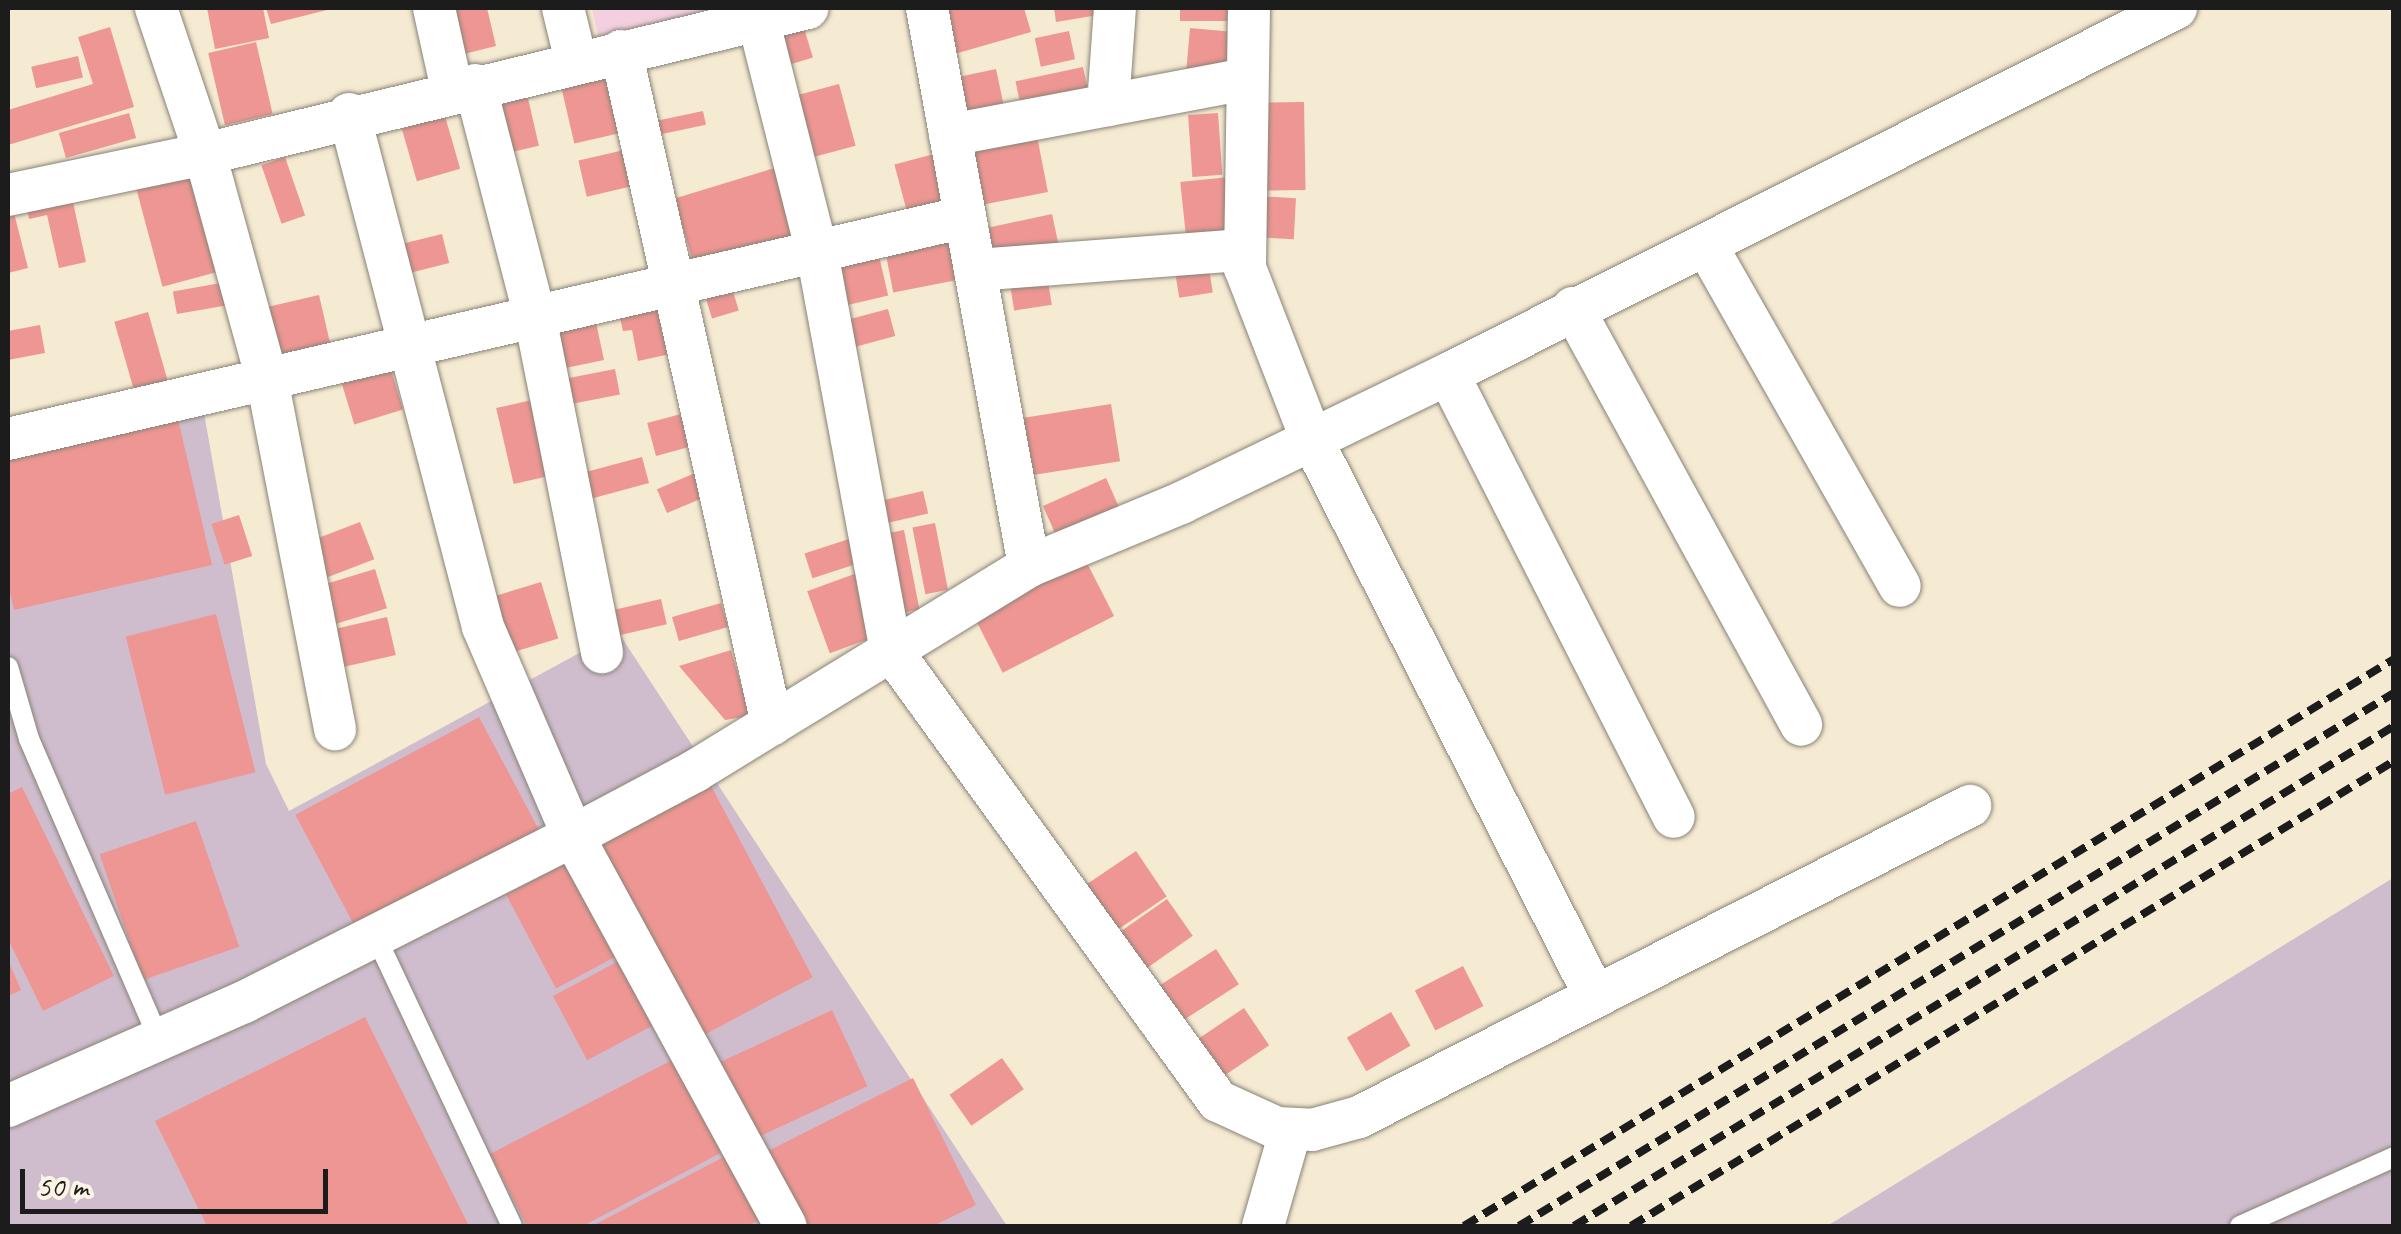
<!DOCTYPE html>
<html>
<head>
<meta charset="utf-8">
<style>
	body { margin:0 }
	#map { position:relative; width:2401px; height:1234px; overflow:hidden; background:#f5ead2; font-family:Caveat,sans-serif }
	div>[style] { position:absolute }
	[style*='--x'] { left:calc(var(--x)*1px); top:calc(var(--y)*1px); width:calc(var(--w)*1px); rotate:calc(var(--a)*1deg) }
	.built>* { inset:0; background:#f3cfdf }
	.industrial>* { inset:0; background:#cfbdce }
	.building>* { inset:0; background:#ee9693; transform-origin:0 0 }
	.roads { filter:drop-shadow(0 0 2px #888377) drop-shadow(0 0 2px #888377) }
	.lane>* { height:20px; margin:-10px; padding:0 10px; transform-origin:10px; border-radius:10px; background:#fff }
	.street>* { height:42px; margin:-21px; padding:0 21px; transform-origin:21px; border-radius:21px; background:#fff }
	.rail>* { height:8px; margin-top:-4px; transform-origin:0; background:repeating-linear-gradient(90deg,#1c1c1c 0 15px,transparent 0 23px) }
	span { translate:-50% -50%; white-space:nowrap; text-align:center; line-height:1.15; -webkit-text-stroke:8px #fcf5e5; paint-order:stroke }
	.frame { position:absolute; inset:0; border:10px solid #1c1c1c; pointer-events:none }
	.scale { position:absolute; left:20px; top:1169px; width:308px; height:45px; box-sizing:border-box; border:5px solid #1c1c1c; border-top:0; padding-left:12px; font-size:30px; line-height:35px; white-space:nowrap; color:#1c1c1c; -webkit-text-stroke:8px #fcf5e5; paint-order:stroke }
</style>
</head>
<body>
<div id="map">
	<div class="built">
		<div style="clip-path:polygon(592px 8px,737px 8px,598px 36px)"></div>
	</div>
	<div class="industrial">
		<div style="clip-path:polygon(198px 379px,266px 764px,289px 811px,618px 632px,1007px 1226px,8px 1226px,8px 421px)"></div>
		<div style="clip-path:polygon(2393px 878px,2393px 1226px,1827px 1226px)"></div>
	</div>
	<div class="building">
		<div style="clip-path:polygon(207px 8px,263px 8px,269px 38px,215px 49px)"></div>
		<div style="clip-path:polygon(266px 8px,331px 8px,331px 9px,271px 24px)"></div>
		<div style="clip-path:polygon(449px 8px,487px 8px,496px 46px,460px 55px)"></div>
		<div style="clip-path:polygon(937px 8px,1024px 8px,1031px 32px,951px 55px)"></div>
		<div style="clip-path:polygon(1054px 8px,1103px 8px,1104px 14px,1056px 22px)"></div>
		<div style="left:1180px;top:8px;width:51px;height:13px"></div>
		<div style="left:803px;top:25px;width:34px;height:31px;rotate:73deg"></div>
		<div style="clip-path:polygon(110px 27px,134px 107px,8px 145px,8px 110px,93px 84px,78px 37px)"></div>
		<div style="left:1190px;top:28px;width:42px;height:48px;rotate:5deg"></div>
		<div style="left:1069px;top:31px;width:29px;height:35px;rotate:78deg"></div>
		<div style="left:256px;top:42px;width:74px;height:49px;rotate:77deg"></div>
		<div style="left:78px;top:56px;width:22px;height:48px;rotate:77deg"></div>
		<div style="left:1083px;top:67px;width:35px;height:69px;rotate:78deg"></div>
		<div style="left:996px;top:69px;width:51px;height:42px;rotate:78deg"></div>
		<div style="left:613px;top:71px;width:62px;height:54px;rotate:77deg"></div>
		<div style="left:839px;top:84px;width:64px;height:60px;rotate:75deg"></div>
		<div style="left:527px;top:94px;width:53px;height:29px;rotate:77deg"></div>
		<div style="left:1304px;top:102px;width:88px;height:50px;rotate:89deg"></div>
		<div style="left:703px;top:111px;width:14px;height:51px;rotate:78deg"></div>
		<div style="left:129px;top:113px;width:26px;height:73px;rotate:74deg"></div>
		<div style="left:1218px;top:113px;width:62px;height:30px;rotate:86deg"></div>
		<div style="left:445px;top:116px;width:55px;height:45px;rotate:74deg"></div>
		<div style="left:1037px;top:136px;width:57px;height:68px;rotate:79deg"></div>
		<div style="left:633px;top:148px;width:37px;height:56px;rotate:77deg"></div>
		<div style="left:934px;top:154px;width:57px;height:41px;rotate:75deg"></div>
		<div style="left:285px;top:157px;width:62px;height:25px;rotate:71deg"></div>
		<div style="left:199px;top:164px;width:109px;height:67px;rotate:75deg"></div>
		<div style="left:781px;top:166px;width:70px;height:112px;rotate:73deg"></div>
		<div style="left:1229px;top:177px;width:60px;height:49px;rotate:84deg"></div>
		<div style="clip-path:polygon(71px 193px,86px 262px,59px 268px,47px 215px,29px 219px,26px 203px)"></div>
		<div style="left:1254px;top:196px;width:42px;height:41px;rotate:3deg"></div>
		<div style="clip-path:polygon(12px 205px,28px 268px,8px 273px,8px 207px)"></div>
		<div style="left:1052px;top:214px;width:34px;height:68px;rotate:78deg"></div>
		<div style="left:442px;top:234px;width:30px;height:48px;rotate:76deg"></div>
		<div style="left:953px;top:238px;width:42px;height:69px;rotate:79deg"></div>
		<div style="left:876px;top:243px;width:54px;height:49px;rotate:77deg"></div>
		<div style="left:1207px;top:256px;width:37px;height:34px;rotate:81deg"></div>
		<div style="left:728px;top:275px;width:37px;height:28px;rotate:73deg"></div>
		<div style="left:232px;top:281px;width:23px;height:60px;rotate:80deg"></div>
		<div style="left:1048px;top:281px;width:24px;height:38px;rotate:81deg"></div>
		<div style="left:319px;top:295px;width:57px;height:53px;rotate:77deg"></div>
		<div style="clip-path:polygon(659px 301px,670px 354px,638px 361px,632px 330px,623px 331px,618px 309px)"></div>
		<div style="left:888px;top:309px;width:28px;height:42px;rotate:75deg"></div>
		<div style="left:148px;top:312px;width:71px;height:35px;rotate:74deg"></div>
		<div style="left:594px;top:313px;width:48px;height:38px;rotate:78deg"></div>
		<div style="clip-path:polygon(40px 325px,45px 353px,8px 360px,8px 331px)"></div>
		<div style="left:387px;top:357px;width:55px;height:51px;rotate:73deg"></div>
		<div style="left:615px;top:369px;width:26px;height:55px;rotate:79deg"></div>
		<div style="left:540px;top:398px;width:78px;height:45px;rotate:77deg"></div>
		<div style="left:1111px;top:404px;width:58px;height:96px;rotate:81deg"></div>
		<div style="clip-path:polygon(175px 406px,212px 565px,14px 610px,8px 583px,8px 444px)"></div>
		<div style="left:681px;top:414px;width:34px;height:35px;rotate:75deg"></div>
		<div style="left:642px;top:457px;width:27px;height:63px;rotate:75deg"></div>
		<div style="left:702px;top:470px;width:26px;height:49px;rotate:67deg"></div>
		<div style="left:1106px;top:478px;width:47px;height:69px;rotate:66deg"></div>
		<div style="left:923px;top:491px;width:23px;height:51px;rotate:77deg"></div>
		<div style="left:239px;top:515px;width:43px;height:29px;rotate:72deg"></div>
		<div style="left:360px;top:522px;width:40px;height:51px;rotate:69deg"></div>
		<div style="left:935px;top:523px;width:68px;height:23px;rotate:79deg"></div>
		<div style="left:904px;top:530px;width:81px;height:22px;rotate:79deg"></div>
		<div style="left:852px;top:538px;width:26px;height:50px;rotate:72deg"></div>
		<div style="left:1085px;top:559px;width:64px;height:125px;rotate:63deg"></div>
		<div style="left:375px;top:569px;width:41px;height:55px;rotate:73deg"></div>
		<div style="left:857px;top:573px;width:66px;height:53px;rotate:70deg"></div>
		<div style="left:541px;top:582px;width:59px;height:51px;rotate:73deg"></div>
		<div style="left:661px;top:599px;width:26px;height:60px;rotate:77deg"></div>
		<div style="left:721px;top:603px;width:25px;height:51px;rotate:74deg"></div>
		<div style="left:216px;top:614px;width:163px;height:93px;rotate:76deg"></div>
		<div style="left:387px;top:617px;width:39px;height:56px;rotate:77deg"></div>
		<div style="clip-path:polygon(731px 650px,750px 716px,725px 720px,679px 666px)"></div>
		<div style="left:479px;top:717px;width:129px;height:208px;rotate:62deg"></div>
		<div style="left:709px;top:782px;width:221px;height:136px;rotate:62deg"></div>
		<div style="clip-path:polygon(22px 787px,114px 976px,43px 1011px,8px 939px,8px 794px)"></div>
		<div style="left:196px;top:821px;width:133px;height:102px;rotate:71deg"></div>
		<div style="left:1136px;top:851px;width:55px;height:68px;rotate:56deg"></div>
		<div style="left:568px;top:862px;width:106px;height:70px;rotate:62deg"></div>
		<div style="left:1167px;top:899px;width:45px;height:65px;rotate:55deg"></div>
		<div style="left:1216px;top:949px;width:42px;height:81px;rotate:57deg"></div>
		<div style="left:628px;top:956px;width:73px;height:85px;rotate:62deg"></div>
		<div style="clip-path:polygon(8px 960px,21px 990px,8px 996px)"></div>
		<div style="left:1463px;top:966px;width:45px;height:54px;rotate:63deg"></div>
		<div style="left:1244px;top:1008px;width:45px;height:69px;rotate:56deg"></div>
		<div style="left:832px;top:1010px;width:84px;height:131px;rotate:65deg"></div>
		<div style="left:1391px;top:1012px;width:39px;height:51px;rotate:60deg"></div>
		<div style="clip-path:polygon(365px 1017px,469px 1226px,207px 1226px,155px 1121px)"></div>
		<div style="clip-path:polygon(678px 1057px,728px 1149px,583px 1226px,527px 1226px,490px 1154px)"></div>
		<div style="left:1002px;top:1058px;width:38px;height:64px;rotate:55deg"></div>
		<div style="clip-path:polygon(913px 1078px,976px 1205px,933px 1226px,806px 1226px,768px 1151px)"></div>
		<div style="clip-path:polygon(737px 1150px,771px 1214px,747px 1226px,592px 1226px)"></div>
	</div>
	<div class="roads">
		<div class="lane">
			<div style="--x:8;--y:667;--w:75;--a:73.7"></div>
			<div style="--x:29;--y:739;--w:325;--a:66.6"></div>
			<div style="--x:376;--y:937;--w:319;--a:64.8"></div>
			<div style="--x:2240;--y:1226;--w:169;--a:-24.1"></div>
		</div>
		<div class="street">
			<div style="--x:156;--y:8;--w:154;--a:71.4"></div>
			<div style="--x:205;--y:154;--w:233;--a:74.6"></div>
			<div style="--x:267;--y:379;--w:357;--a:79"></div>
			<div style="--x:434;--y:8;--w:84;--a:77.6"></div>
			<div style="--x:563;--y:8;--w:55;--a:76.2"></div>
			<div style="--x:1249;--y:8;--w:260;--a:90.9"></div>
			<div style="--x:1245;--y:268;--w:180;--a:68.8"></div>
			<div style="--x:1310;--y:436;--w:626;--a:63.03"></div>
			<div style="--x:758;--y:19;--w:240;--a:75.8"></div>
			<div style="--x:817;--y:252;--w:405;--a:79.5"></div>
			<div style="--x:891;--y:650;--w:557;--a:54.06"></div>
			<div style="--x:1218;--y:1101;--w:65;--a:24.6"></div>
			<div style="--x:1277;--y:1128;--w:35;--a:3"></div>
			<div style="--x:1312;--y:1130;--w:49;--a:-15.5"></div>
			<div style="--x:1359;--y:1117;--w:686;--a:-26.98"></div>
			<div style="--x:621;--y:51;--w:690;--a:77.35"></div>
			<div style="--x:475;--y:85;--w:240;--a:75.5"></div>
			<div style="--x:535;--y:317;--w:342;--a:78.7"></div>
			<div style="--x:1108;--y:105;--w:97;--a:-85.9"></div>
			<div style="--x:349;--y:114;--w:530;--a:75.36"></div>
			<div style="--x:483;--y:627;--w:228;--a:66.7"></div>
			<div style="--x:573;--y:836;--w:444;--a:61.4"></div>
			<div style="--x:950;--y:135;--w:300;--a:-10.7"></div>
			<div style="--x:8;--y:195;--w:201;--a:-11.8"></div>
			<div style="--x:205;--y:154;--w:620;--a:-13.61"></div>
			<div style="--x:1706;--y:245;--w:392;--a:60.4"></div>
			<div style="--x:975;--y:270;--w:268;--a:-4.3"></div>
			<div style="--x:1573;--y:308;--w:475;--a:61.3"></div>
			<div style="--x:1448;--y:374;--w:497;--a:63"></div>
			<div style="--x:8;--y:439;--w:982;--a:-13.06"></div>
			<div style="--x:1029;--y:566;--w:165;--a:-22.5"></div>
			<div style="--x:1181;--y:503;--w:297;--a:-25.8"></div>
			<div style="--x:1448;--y:374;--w:815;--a:-26.69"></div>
			<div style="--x:8;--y:1106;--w:258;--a:-23.8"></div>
			<div style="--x:244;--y:1002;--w:369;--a:-26.8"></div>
			<div style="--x:573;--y:836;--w:138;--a:-28"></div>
			<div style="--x:695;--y:771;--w:392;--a:-31.5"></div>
			<div style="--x:1029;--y:566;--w:567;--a:-100.36"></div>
			<div style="--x:1263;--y:1226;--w:101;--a:-73.9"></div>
		</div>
	</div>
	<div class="rail">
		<div style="--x:1464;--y:1226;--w:1089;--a:-31.37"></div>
		<div style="--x:1519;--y:1226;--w:1025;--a:-31.35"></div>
		<div style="--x:1574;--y:1226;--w:960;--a:-31.37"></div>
		<div style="--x:1631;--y:1226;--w:894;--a:-31.36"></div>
	</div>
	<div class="frame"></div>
	<div class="scale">50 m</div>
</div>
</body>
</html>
